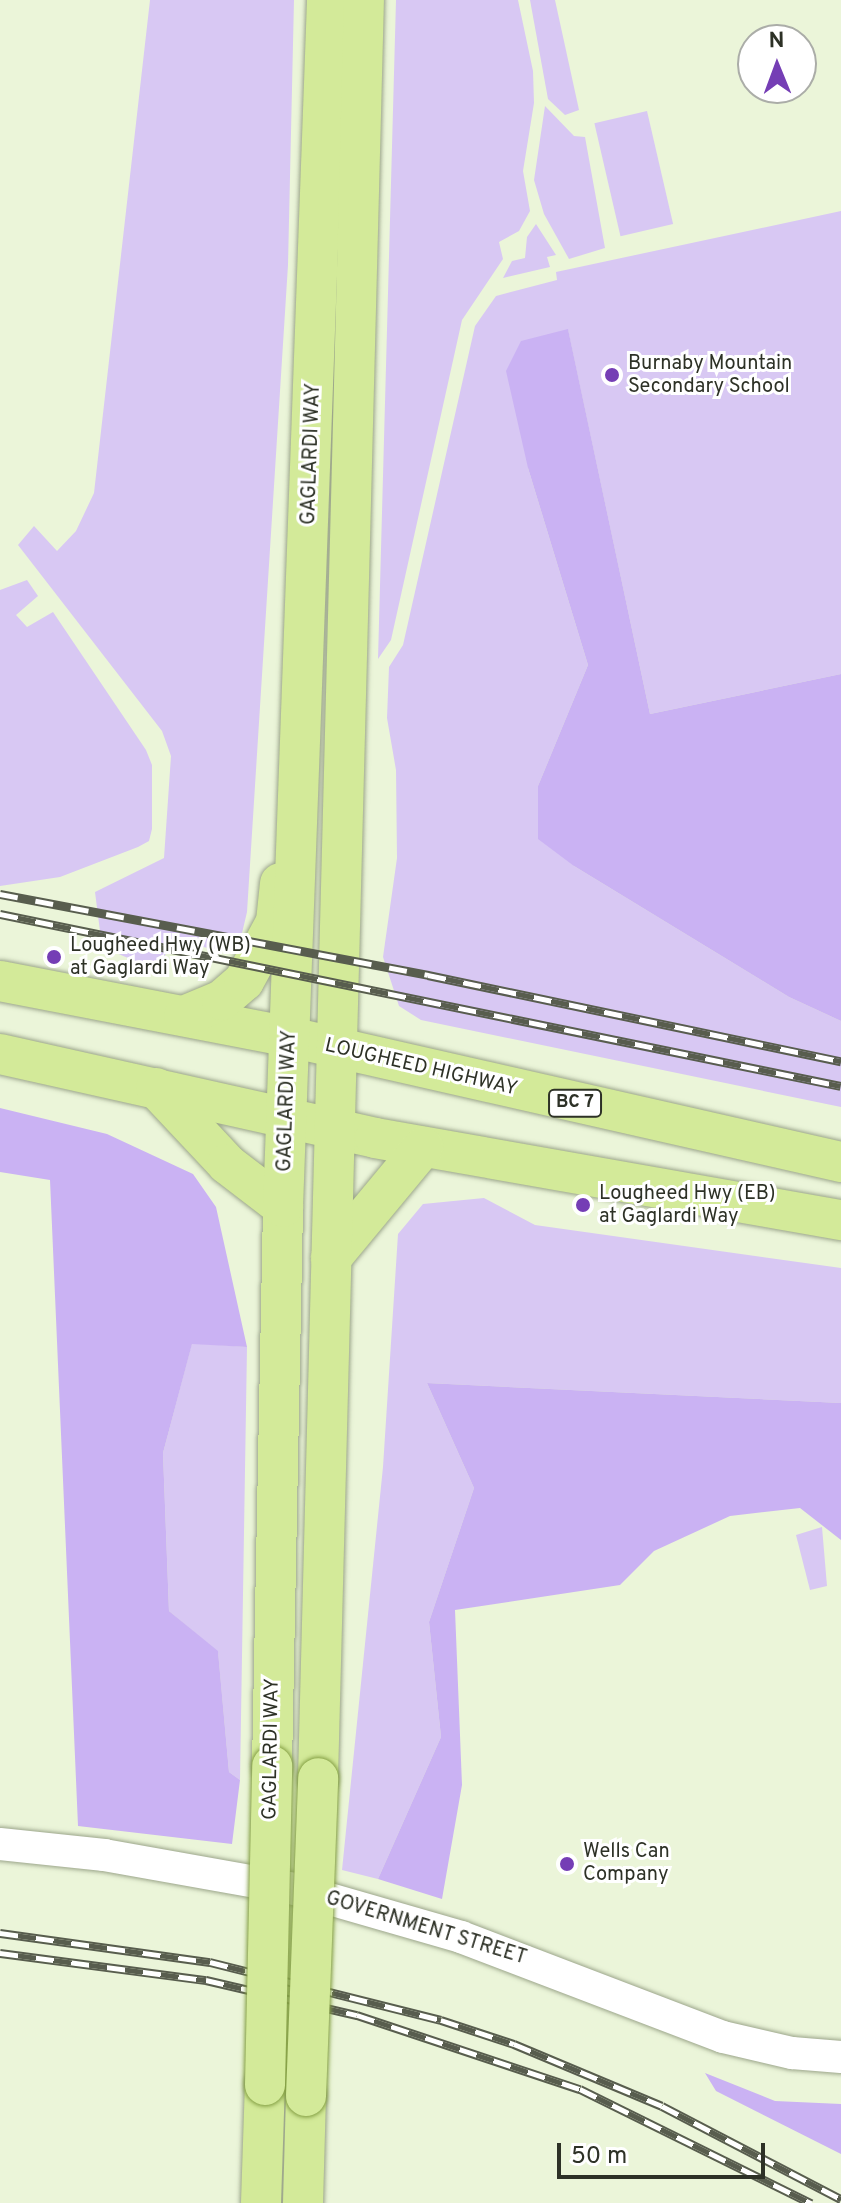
<!DOCTYPE html>
<html>
<head>
<meta charset="utf-8">
<style>
	body { margin:0 }
	#map { position:relative; width:841px; height:2203px; overflow:hidden; background:#ebf5d9; font-family:Overpass,sans-serif }
	div>[style] { position:absolute }
	[style*='--x'] { left:calc(var(--x)*1px); top:calc(var(--y)*1px); width:calc(var(--w)*1px); rotate:calc(var(--a)*1deg) }
	.green>* { inset:0; background:#d8c8f3; transform-origin:0 0 }
	.forest>* { inset:0; background:#cab2f3 }
	.roads { filter:drop-shadow(0 0 2px #9ca68b) drop-shadow(0 0 2px #9ca68b) }
	.minor>* { height:32px; margin:-16px; padding:0 16px; transform-origin:16px; border-radius:16px; background:#fff }
	.major>* { height:40px; margin:-20px; padding:0 20px; transform-origin:20px; border-radius:20px; background:#d3ea99 }
	.rail>* { height:9px; margin-top:-4.5px; transform-origin:0; background:repeating-linear-gradient(90deg,#fff 0 18px,#585d4e 0 36px); box-sizing:border-box; border-block:2px solid #585d4e }
	.bridges { filter:drop-shadow(0 0 2px #85a045) drop-shadow(0 0 2px #85a045) }
	.major-bridge>* { height:40px; margin:-20px; padding:0 20px; transform-origin:20px; border-radius:20px; background:#d3ea99 }
	.dots>* { width:22px; height:22px; translate:-50% -50%; box-sizing:border-box; border:4px solid #fff; border-radius:50% }
	span { translate:-50% -50%; white-space:nowrap; text-align:center; line-height:1.15; -webkit-text-stroke:6px #fff; paint-order:stroke }
	.shield-label span { padding:2px 6px; background:#fff; border:2px solid; border-radius:6px; -webkit-text-stroke-width:0 }
	.shield-label { font-size:18px; color:#2d3126; font-weight:700 }
	.poi-label { font-size:20px; color:#2d3126 }
	.left { translate:0 -50%; text-align:left }
	.street-label { font-size:20px; color:#2d3126 }
	.north { position:absolute; left:737px; top:24px; width:80px; height:80px; box-sizing:border-box; background:#fff; border:2px solid #abada8; border-radius:50%; rotate:359deg; font-size:22px; font-weight:700; line-height:32px; text-align:center; color:#2d3126 }
	.north::after { content:''; display:block; margin:auto; width:28px; height:36px; background:#753eb5; clip-path:polygon(50% 0,100% 100%,50% 72%,0 100%) }
	.scale { position:absolute; left:557px; top:2143px; width:208px; height:36px; box-sizing:border-box; border:4px solid #2d3126; border-top:0; padding-left:10px; font-size:24px; line-height:28px; white-space:nowrap; color:#2d3126; -webkit-text-stroke:6px #fff; paint-order:stroke }
</style>
</head>
<body>
<div id="map">
	<div class="green">
		<div style="clip-path:polygon(150px 0,294px 0,288px 265px,247px 912px,239px 946px,231px 952px,175px 942px,159px 963px,147px 966px,102px 947px,95px 892px,164px 858px,171px 756px,162px 731px,18px 545px,34px 526px,57px 551px,76px 531px,94px 493px)"></div>
		<div style="clip-path:polygon(396px 0,518px 0,533px 71px,534px 103px,523px 171px,530px 211px,519px 231px,499px 242px,503px 259px,462px 320px,391px 640px,378px 659px)"></div>
		<div style="clip-path:polygon(530px 0,555px 0,579px 110px,565px 115px,548px 99px)"></div>
		<div style="clip-path:polygon(545px 106px,574px 136px,585px 137px,605px 248px,569px 259px,544px 214px,534px 180px)"></div>
		<div style="left:647px;top:111px;width:116px;height:54px;rotate:77deg"></div>
		<div style="clip-path:polygon(841px 211px,841px 674px,650px 714px,568px 330px,528px 468px,588px 665px,538px 786px,574px 866px,789px 997px,841px 1021px,841px 1107px,421px 1020px,399px 1006px,383px 957px,397px 858px,396px 770px,387px 718px,389px 667px,403px 645px,475px 326px,496px 296px,557px 280px,556px 272px)"></div>
		<div style="clip-path:polygon(536px 224px,556px 255px,547px 257px,550px 267px,503px 278px,512px 261px,525px 258px,527px 237px)"></div>
		<div style="clip-path:polygon(27px 580px,38px 596px,16px 615px,27px 627px,53px 612px,146px 750px,152px 765px,152px 829px,149px 841px,138px 847px,60px 877px,0 886px,0 590px)"></div>
		<div style="clip-path:polygon(484px 1198px,535px 1225px,841px 1268px,841px 1403px,427px 1383px,474px 1488px,429px 1622px,441px 1737px,378px 1879px,342px 1870px,383px 1467px,398px 1234px,423px 1204px)"></div>
		<div style="clip-path:polygon(192px 1343px,247px 1347px,240px 1780px,229px 1772px,218px 1652px,169px 1611px,163px 1453px)"></div>
		<div style="clip-path:polygon(822px 1527px,827px 1586px,810px 1590px,796px 1535px)"></div>
	</div>
	<div class="forest">
		<div style="clip-path:polygon(568px 329px,650px 714px,841px 674px,841px 1021px,789px 997px,574px 866px,538px 839px,538px 786px,588px 665px,528px 468px,506px 371px,521px 341px)"></div>
		<div style="clip-path:polygon(0 1108px,107px 1134px,193px 1174px,216px 1207px,247px 1347px,192px 1344px,163px 1453px,169px 1611px,218px 1651px,229px 1772px,240px 1780px,232px 1844px,78px 1826px,50px 1180px,0 1172px)"></div>
		<div style="clip-path:polygon(427px 1383px,841px 1403px,841px 1540px,800px 1508px,730px 1516px,654px 1551px,620px 1585px,455px 1610px,462px 1785px,442px 1899px,378px 1879px,441px 1737px,429px 1622px,474px 1488px)"></div>
		<div style="clip-path:polygon(705px 2073px,775px 2101px,841px 2104px,841px 2154px,716px 2091px)"></div>
	</div>
	<div class="roads">
		<div class="minor">
			<div style="--x:0;--y:1844;--w:105;--a:6"></div>
			<div style="--x:104;--y:1855;--w:194;--a:10.1"></div>
			<div style="--x:295;--y:1889;--w:173;--a:16.1"></div>
			<div style="--x:461;--y:1937;--w:280;--a:20.9"></div>
			<div style="--x:723;--y:2037;--w:71;--a:13.1"></div>
			<div style="--x:792;--y:2053;--w:49;--a:4.7"></div>
		</div>
		<div class="major">
			<div style="--x:0;--y:981;--w:295;--a:10.9"></div>
			<div style="--x:290;--y:1037;--w:565;--a:12.78"></div>
			<div style="--x:184;--y:1016;--w:41;--a:-22.8"></div>
			<div style="--x:222;--y:1000;--w:29;--a:-41"></div>
			<div style="--x:244;--y:981;--w:67;--a:-61.5"></div>
			<div style="--x:276;--y:922;--w:39;--a:-84"></div>
			<div style="--x:0;--y:1054;--w:384;--a:12.6"></div>
			<div style="--x:375;--y:1138;--w:473;--a:10"></div>
			<div style="--x:156;--y:1088;--w:104;--a:46.9"></div>
			<div style="--x:227;--y:1164;--w:71;--a:37.5"></div>
			<div style="--x:331;--y:1258;--w:144;--a:-50.3"></div>
			<div style="--x:272;--y:1766;--w:559;--a:-88.87"></div>
			<div style="--x:283;--y:1207;--w:1208;--a:-87.91"></div>
			<div style="--x:318;--y:1778;--w:1779;--a:-88.52"></div>
			<div style="--x:261;--y:2203;--w:118;--a:-88.1"></div>
			<div style="--x:303;--y:2203;--w:107;--a:-88.4"></div>
		</div>
	</div>
	<div class="rail">
		<div style="--x:0;--y:894;--w:436;--a:10.7"></div>
		<div style="--x:428;--y:975;--w:422;--a:11.8"></div>
		<div style="--x:0;--y:914;--w:858;--a:11.56"></div>
		<div style="--x:0;--y:1933;--w:212;--a:7.9"></div>
		<div style="--x:210;--y:1962;--w:238;--a:14.1"></div>
		<div style="--x:441;--y:2020;--w:77;--a:18.2"></div>
		<div style="--x:514;--y:2044;--w:160;--a:22.7"></div>
		<div style="--x:662;--y:2106;--w:202;--a:27.5"></div>
		<div style="--x:0;--y:1953;--w:208;--a:7.5"></div>
		<div style="--x:206;--y:1980;--w:155;--a:13.1"></div>
		<div style="--x:357;--y:2015;--w:235;--a:18.4"></div>
		<div style="--x:580;--y:2089;--w:258;--a:26.3"></div>
	</div>
	<div class="bridges">
		<div class="major-bridge">
			<div style="--x:265;--y:2085;--w:319;--a:-88.7"></div>
			<div style="--x:306;--y:2096;--w:318;--a:-87.8"></div>
		</div>
	</div>
	<div class="dots">
		<div style="left:612px;top:375px;background:#753eb5"></div>
		<div style="left:54px;top:957px;background:#753eb5"></div>
		<div style="left:583px;top:1205px;background:#753eb5"></div>
		<div style="left:567px;top:1864px;background:#753eb5"></div>
	</div>
	<div class="shield-label">
		<span style="left:575px;top:1103px">BC 7</span>
	</div>
	<div class="poi-label">
		<span class="left" style="left:628px;top:376px">Burnaby Mountain<br>Secondary School</span>
		<span class="left" style="left:70px;top:958px">Lougheed Hwy (WB)<br>at Gaglardi Way</span>
		<span class="left" style="left:599px;top:1206px">Lougheed Hwy (EB)<br>at Gaglardi Way</span>
		<span class="left" style="left:583px;top:1864px">Wells Can<br>Company</span>
	</div>
	<div class="street-label">
		<span style="left:312px;top:454px;rotate:-88deg">GAGLARDI WAY</span>
		<span style="left:421px;top:1068px;rotate:13deg">LOUGHEED HIGHWAY</span>
		<span style="left:288px;top:1101px;rotate:-88deg">GAGLARDI WAY</span>
		<span style="left:272px;top:1749px;rotate:-89deg">GAGLARDI WAY</span>
		<span style="left:426px;top:1929px;rotate:17deg">GOVERNMENT STREET</span>
	</div>
	<div class="north">N</div>
	<div class="scale">50 m</div>
</div>
</body>
</html>
